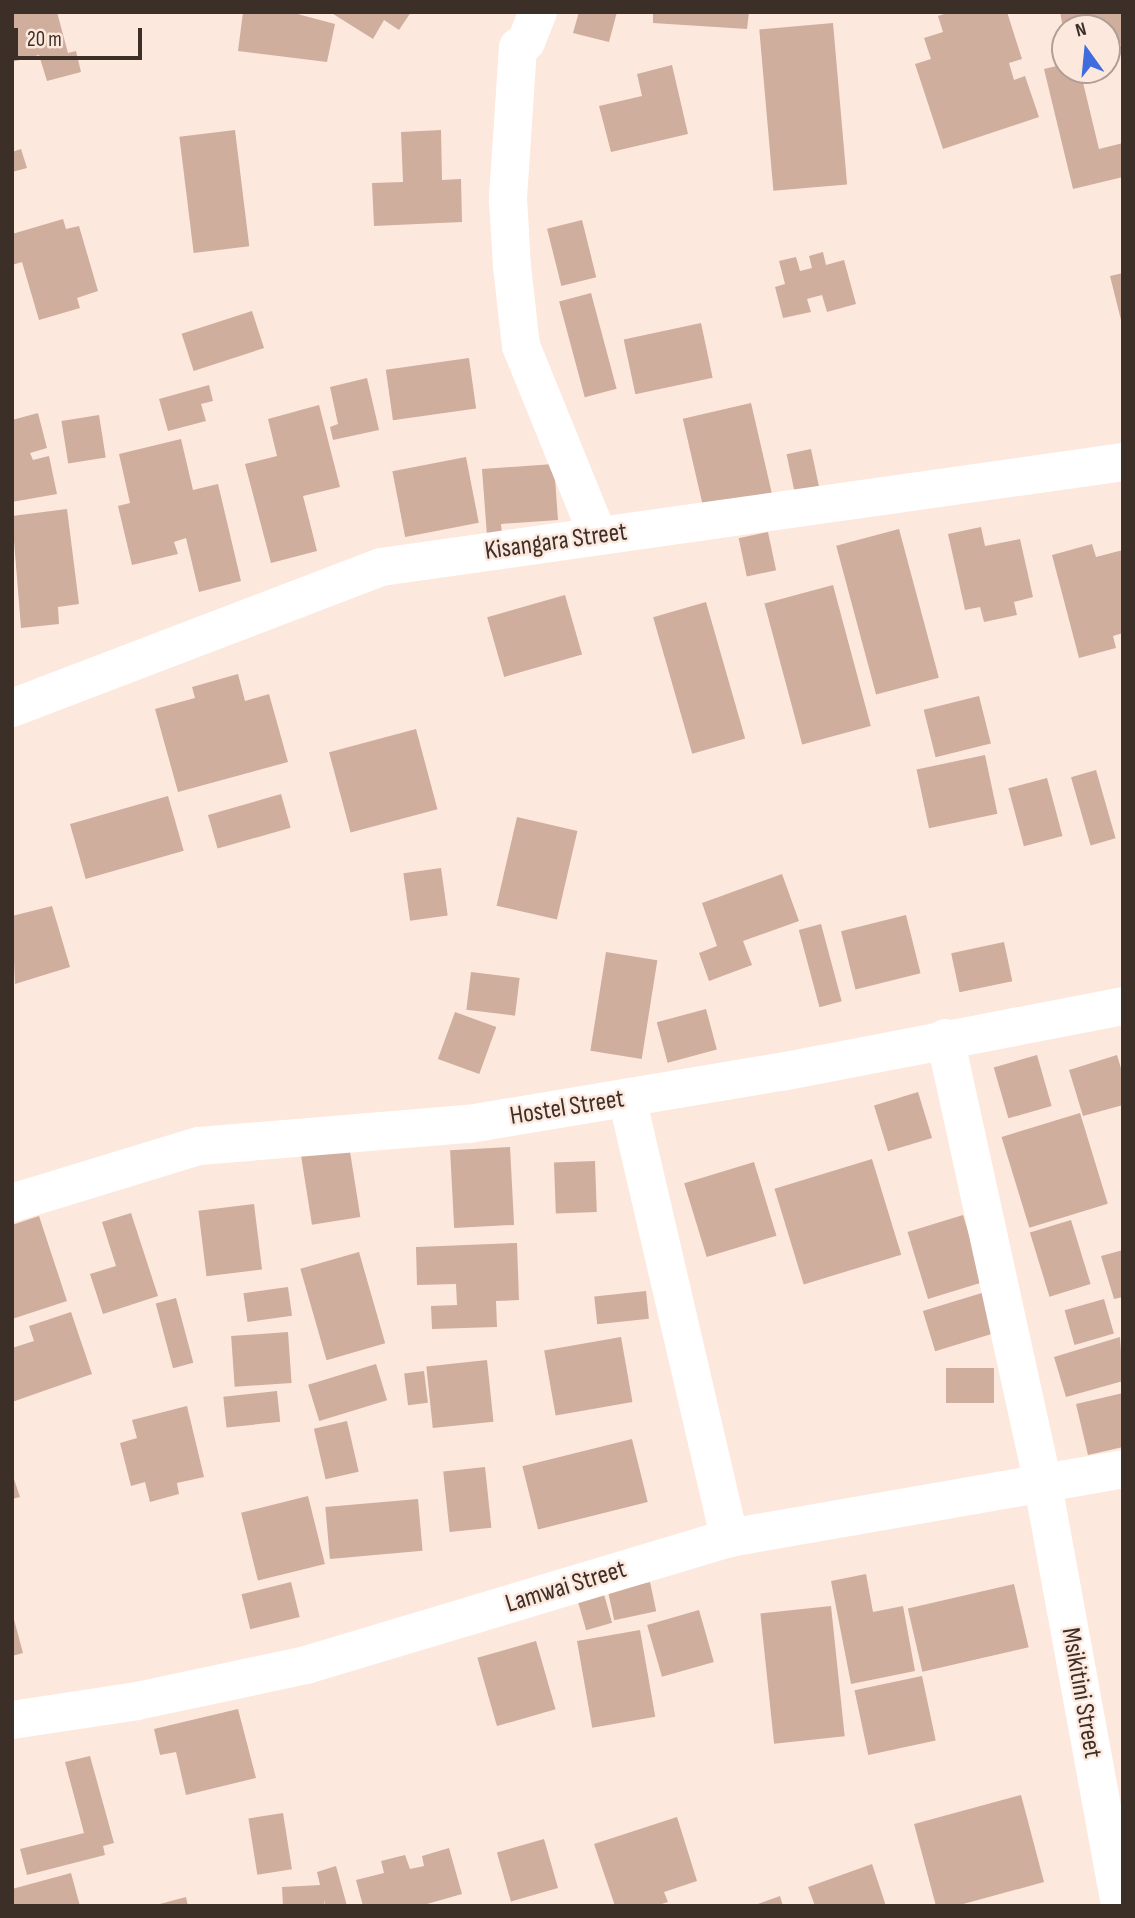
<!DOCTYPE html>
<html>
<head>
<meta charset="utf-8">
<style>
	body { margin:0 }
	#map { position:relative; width:1135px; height:1918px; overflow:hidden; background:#fde8dd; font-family:"Sofia Sans Condensed",sans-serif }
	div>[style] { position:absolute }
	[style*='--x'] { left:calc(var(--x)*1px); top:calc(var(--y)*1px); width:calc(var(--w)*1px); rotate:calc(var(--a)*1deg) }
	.building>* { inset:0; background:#cfae9d; transform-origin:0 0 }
	.street>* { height:38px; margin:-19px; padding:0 19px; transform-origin:19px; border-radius:19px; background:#fff }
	span { translate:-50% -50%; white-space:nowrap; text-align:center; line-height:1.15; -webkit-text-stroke:5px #fde8dd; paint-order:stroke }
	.street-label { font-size:26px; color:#3c2f28 }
	.frame { position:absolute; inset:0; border:14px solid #3c2f28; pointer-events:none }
	.north { position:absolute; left:1051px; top:14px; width:70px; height:70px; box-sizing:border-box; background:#fde8dd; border:2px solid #b09e95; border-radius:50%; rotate:345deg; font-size:19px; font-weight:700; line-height:28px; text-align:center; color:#3c2f28 }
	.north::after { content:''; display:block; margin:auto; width:24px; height:32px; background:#3f6dde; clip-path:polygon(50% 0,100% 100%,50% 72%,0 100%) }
	.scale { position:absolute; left:14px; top:28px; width:128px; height:32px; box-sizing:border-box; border:4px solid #3c2f28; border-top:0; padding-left:9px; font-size:21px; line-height:24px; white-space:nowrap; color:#3c2f28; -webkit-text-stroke:5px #fde8dd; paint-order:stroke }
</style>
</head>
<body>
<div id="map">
	<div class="building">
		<div style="clip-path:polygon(12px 12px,57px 12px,68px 53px,76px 51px,81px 72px,47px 81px,39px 55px,12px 62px)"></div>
		<div style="clip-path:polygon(243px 12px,290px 12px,335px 24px,327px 62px,238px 51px)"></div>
		<div style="clip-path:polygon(330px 12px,411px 12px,399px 30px,384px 20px,373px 39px)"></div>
		<div style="clip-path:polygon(579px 12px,617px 12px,609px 42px,573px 33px)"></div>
		<div style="clip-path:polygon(653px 12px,749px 12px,747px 29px,653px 23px)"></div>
		<div style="clip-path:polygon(950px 12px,1007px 12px,1022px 59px,1009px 63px,1014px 80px,1025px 76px,1039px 117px,943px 149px,915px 64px,931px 59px,924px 38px,943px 32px,938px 16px)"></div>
		<div style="clip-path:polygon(1060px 12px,1123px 12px,1123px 43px,1107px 47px,1107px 28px,1063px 28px)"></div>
		<div style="left:833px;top:23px;width:162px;height:74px;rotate:85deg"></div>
		<div style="clip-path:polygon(1065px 64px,1065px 70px,1080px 70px,1099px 149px,1123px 143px,1123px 177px,1073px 189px,1044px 69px)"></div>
		<div style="clip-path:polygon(672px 65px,688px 134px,611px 152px,599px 106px,642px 96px,637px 74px)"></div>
		<div style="left:235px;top:130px;width:117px;height:56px;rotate:83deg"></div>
		<div style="clip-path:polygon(441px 130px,442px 180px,461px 179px,462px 222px,374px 226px,372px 183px,403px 182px,401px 132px)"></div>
		<div style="clip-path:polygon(21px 149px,27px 168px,12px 172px,12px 152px)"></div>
		<div style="clip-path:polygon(63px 219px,66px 229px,79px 226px,98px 291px,77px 298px,80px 308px,39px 320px,22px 262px,12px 265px,12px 234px)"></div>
		<div style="left:582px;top:220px;width:59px;height:36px;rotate:76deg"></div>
		<div style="clip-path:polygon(823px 252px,826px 265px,844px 260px,856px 304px,827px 312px,822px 295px,807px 299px,811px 312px,783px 318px,775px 287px,785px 284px,779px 261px,796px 257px,800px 271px,812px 268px,809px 256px)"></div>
		<div style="clip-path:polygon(1123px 273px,1123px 323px,1122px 324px,1110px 276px)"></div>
		<div style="left:591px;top:293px;width:99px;height:33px;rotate:75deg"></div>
		<div style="left:252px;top:311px;width:39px;height:74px;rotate:72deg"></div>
		<div style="left:701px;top:323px;width:56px;height:79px;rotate:78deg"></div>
		<div style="left:469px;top:358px;width:51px;height:84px;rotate:82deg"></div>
		<div style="clip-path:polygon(367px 378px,379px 430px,333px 440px,330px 427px,338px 424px,330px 387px)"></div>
		<div style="clip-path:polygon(209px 385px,213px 401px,201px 404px,206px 421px,168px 431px,159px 399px)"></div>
		<div style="left:751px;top:403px;width:99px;height:70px;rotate:77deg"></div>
		<div style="clip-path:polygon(319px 405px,340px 487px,303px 496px,317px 551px,271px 563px,245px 464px,277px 456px,268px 419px)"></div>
		<div style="clip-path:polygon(38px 413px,47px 448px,30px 453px,33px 460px,49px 456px,57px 494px,12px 502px,12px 420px)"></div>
		<div style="left:99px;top:415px;width:43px;height:38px;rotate:81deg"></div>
		<div style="clip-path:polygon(181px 439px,193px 490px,218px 484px,241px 581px,199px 592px,186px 538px,174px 542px,178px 554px,132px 565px,118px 506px,130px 503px,119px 454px)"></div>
		<div style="left:811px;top:449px;width:40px;height:25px;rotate:78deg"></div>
		<div style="left:466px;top:457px;width:67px;height:75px;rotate:79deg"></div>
		<div style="clip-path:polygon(554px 464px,558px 520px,501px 524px,502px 535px,487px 536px,482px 469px)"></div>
		<div style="clip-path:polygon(67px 509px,79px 604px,58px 607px,59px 624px,21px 628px,12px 516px)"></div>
		<div style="clip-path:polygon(981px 527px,985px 546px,1020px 539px,1033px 597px,1014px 602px,1017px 615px,984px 622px,980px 607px,965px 610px,948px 534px)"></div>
		<div style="left:899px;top:529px;width:154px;height:65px;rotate:75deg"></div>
		<div style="left:768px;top:532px;width:39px;height:30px;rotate:78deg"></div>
		<div style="clip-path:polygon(1092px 544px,1096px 557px,1123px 550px,1123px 633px,1113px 636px,1116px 648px,1079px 658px,1052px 555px)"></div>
		<div style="left:833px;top:585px;width:146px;height:71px;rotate:75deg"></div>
		<div style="left:565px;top:595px;width:62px;height:81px;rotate:74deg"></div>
		<div style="left:706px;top:602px;width:142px;height:55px;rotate:74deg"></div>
		<div style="clip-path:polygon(238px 674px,245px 701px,269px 694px,288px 762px,178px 792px,155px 709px,195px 698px,192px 687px)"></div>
		<div style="left:979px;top:696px;width:49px;height:57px;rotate:76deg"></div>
		<div style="left:416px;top:729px;width:83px;height:90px;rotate:75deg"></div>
		<div style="left:985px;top:755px;width:60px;height:70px;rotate:78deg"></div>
		<div style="left:1096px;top:770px;width:71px;height:26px;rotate:74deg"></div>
		<div style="left:1047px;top:778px;width:60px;height:40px;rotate:75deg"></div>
		<div style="left:281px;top:794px;width:35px;height:76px;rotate:74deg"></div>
		<div style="left:168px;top:796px;width:57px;height:102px;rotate:74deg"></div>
		<div style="left:517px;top:817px;width:62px;height:91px;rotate:13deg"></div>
		<div style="left:441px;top:868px;width:48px;height:38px;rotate:82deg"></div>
		<div style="clip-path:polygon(782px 874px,799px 921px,743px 941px,752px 965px,709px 981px,699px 953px,717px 946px,702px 903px)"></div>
		<div style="clip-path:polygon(52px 906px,70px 967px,15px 984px,12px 916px)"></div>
		<div style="left:906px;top:915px;width:60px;height:67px;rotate:76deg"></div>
		<div style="left:821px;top:924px;width:80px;height:23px;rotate:75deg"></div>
		<div style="left:1004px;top:942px;width:40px;height:54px;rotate:78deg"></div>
		<div style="left:606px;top:952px;width:52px;height:100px;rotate:9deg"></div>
		<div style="left:471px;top:972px;width:49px;height:38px;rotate:7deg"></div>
		<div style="left:706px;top:1009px;width:42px;height:51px;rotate:75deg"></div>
		<div style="left:455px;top:1012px;width:44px;height:50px;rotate:20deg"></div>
		<div style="left:1037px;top:1055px;width:53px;height:45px;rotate:74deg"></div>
		<div style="clip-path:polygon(1117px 1055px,1123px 1075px,1123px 1105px,1083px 1116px,1069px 1070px)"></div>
		<div style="left:918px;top:1092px;width:48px;height:46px;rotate:73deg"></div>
		<div style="left:1080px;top:1113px;width:95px;height:82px;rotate:73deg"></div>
		<div style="left:348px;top:1139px;width:79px;height:49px;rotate:81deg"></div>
		<div style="left:510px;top:1147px;width:78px;height:60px;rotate:87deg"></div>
		<div style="left:872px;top:1159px;width:100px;height:102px;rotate:73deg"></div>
		<div style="left:595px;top:1161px;width:51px;height:41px;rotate:88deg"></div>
		<div style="left:754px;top:1162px;width:77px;height:73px;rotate:73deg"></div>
		<div style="left:254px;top:1204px;width:66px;height:56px;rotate:83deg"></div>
		<div style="clip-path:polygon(131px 1213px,158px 1296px,103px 1314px,90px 1274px,116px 1266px,102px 1222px)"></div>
		<div style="left:963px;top:1215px;width:70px;height:58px;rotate:73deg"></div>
		<div style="clip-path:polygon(39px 1216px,67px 1301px,12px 1319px,12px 1225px)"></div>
		<div style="left:1071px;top:1220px;width:67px;height:43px;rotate:73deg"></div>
		<div style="clip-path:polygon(517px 1243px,519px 1300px,496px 1301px,497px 1327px,432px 1329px,431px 1306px,457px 1305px,456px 1284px,417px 1285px,416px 1247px)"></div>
		<div style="clip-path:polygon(1123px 1250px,1123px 1297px,1114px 1299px,1101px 1256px)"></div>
		<div style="left:359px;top:1252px;width:95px;height:61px;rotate:74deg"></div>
		<div style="left:288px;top:1287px;width:29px;height:45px;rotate:82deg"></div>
		<div style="left:646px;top:1291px;width:28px;height:52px;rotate:84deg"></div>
		<div style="left:985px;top:1292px;width:42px;height:65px;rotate:73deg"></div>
		<div style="left:176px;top:1298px;width:67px;height:21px;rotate:75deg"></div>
		<div style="left:1104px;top:1299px;width:36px;height:41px;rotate:74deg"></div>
		<div style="clip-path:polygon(71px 1312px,92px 1374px,12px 1402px,12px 1348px,34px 1341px,29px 1326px)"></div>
		<div style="left:288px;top:1332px;width:51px;height:57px;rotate:86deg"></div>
		<div style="left:621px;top:1337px;width:66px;height:78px;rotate:80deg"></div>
		<div style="clip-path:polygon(1120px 1337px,1123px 1381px,1066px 1397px,1054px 1357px)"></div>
		<div style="left:487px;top:1360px;width:62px;height:61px;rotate:84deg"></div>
		<div style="left:376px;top:1364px;width:38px;height:71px;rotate:73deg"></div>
		<div style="left:946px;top:1368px;width:48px;height:35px"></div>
		<div style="left:424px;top:1371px;width:32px;height:20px;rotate:83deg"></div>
		<div style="left:277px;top:1391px;width:31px;height:54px;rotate:84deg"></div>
		<div style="clip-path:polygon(1123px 1393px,1123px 1447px,1088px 1455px,1076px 1404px)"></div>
		<div style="clip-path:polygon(187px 1406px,204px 1477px,177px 1483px,179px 1494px,150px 1502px,145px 1482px,131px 1486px,120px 1443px,137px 1438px,132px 1420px)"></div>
		<div style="left:347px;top:1421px;width:52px;height:34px;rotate:77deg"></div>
		<div style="left:632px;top:1439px;width:65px;height:113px;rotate:76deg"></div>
		<div style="left:485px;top:1467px;width:61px;height:42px;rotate:84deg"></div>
		<div style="clip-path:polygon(12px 1473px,20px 1497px,12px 1499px)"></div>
		<div style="left:308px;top:1496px;width:70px;height:69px;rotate:76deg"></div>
		<div style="left:418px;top:1499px;width:52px;height:93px;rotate:85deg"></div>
		<div style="clip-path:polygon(866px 1574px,873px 1612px,903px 1606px,915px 1671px,851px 1684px,831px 1581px)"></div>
		<div style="left:291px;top:1582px;width:36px;height:51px;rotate:76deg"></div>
		<div style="left:650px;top:1582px;width:30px;height:43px;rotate:78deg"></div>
		<div style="left:1014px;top:1584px;width:65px;height:109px;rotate:77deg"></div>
		<div style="left:603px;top:1591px;width:33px;height:27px;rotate:74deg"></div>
		<div style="left:831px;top:1606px;width:131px;height:71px;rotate:84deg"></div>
		<div style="left:699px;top:1610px;width:54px;height:54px;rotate:74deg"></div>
		<div style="clip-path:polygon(12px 1612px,23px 1653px,12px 1656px)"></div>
		<div style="left:640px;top:1630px;width:88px;height:64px;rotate:80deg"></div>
		<div style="left:536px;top:1641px;width:71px;height:61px;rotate:74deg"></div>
		<div style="left:922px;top:1676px;width:66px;height:69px;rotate:78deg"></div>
		<div style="clip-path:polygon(238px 1709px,256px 1778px,186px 1795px,176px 1752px,160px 1755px,154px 1729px)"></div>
		<div style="clip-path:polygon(90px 1756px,114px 1843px,103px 1846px,105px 1855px,27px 1875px,20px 1849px,84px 1833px,65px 1762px)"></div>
		<div style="clip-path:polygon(1021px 1795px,1044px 1882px,956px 1906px,936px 1906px,914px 1824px)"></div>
		<div style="left:283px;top:1813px;width:57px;height:35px;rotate:81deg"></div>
		<div style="clip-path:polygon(677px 1817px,697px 1881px,664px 1892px,668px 1902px,655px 1906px,615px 1906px,594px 1844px)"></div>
		<div style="left:544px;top:1839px;width:51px;height:49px;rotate:74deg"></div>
		<div style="clip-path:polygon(449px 1848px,462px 1894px,420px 1906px,363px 1906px,356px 1880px,384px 1873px,381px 1861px,405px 1855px,410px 1869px,424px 1866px,422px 1856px)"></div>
		<div style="clip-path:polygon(872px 1864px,886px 1906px,815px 1906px,808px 1887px)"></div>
		<div style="clip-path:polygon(336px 1866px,347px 1906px,325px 1906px,324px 1900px,324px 1906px,283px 1906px,282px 1887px,320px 1885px,317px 1872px)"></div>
		<div style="clip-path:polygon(71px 1873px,80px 1906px,12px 1906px,12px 1889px)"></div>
		<div style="clip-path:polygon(780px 1896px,783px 1906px,755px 1906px,755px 1905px)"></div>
		<div style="clip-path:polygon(186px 1897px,188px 1906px,156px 1906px,156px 1905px)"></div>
	</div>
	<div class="street">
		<div style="--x:538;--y:12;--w:32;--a:112"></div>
		<div style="--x:526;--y:42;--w:9;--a:148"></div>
		<div style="--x:518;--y:47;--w:152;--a:93.8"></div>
		<div style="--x:508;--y:199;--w:67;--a:86.6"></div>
		<div style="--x:512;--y:266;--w:81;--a:83.6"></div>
		<div style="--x:521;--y:346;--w:205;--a:67.9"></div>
		<div style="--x:12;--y:708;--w:395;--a:-20.9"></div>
		<div style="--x:381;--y:567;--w:749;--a:-8.05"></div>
		<div style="--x:945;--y:1038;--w:453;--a:77.6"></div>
		<div style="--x:1042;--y:1480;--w:433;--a:79.6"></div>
		<div style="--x:627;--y:1098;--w:452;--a:76.9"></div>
		<div style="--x:12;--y:1203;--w:195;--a:-17"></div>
		<div style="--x:199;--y:1146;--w:271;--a:-4.7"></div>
		<div style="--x:469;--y:1124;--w:316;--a:-9.5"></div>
		<div style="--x:781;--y:1072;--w:348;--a:-10.9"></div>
		<div style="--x:12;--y:1720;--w:126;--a:-8.6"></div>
		<div style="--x:137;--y:1701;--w:173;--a:-12"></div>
		<div style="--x:306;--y:1665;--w:442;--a:-16.7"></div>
		<div style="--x:729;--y:1538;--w:400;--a:-9.9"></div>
	</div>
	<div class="street-label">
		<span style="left:556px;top:542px;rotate:-8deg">Kisangara Street</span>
		<span style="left:567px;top:1108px;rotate:-9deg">Hostel Street</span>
		<span style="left:566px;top:1587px;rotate:-17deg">Lamwai Street</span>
		<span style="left:1081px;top:1693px;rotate:80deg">Msikitini Street</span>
	</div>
	<div class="frame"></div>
	<div class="north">N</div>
	<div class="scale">20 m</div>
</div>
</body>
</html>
